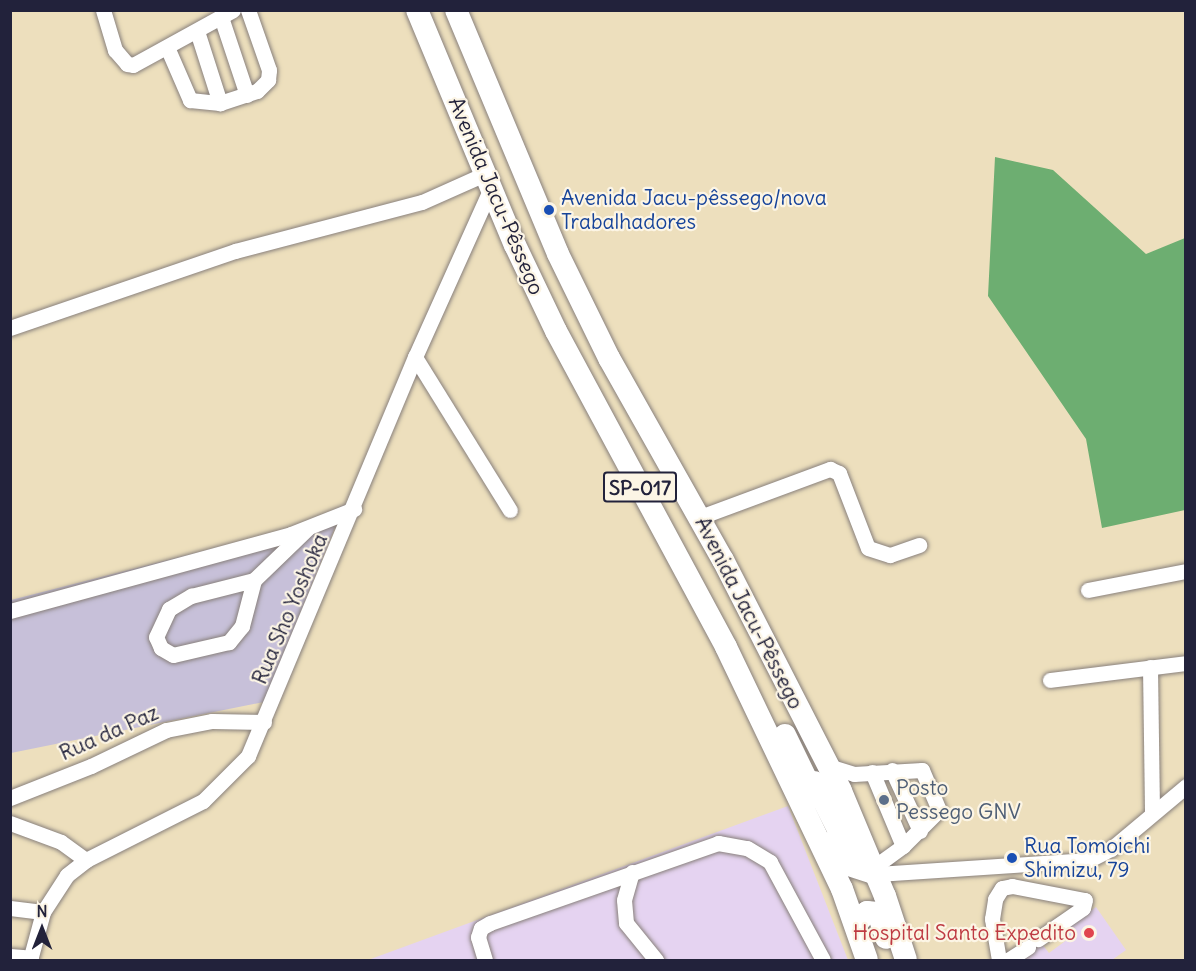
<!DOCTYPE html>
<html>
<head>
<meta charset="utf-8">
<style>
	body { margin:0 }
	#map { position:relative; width:1196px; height:971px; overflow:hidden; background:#eddfbd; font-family:Delius,sans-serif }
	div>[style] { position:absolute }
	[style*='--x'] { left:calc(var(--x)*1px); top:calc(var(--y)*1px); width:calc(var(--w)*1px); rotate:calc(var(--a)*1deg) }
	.built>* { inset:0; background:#e5d3f1 }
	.industrial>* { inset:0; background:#c7c0d9 }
	.forest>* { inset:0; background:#6dae71 }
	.roads { filter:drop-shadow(0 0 2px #88807c) drop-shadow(0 0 2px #88807c) }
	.minor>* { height:15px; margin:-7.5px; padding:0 7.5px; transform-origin:7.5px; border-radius:7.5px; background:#fff }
	.highway>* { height:22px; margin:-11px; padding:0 11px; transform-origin:11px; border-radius:11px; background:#fff }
	.dots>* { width:16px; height:16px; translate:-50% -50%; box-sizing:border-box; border:3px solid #fcf5e5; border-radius:50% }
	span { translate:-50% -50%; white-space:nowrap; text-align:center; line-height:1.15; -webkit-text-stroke:4.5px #fcf5e5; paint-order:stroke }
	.shield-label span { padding:2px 4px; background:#fcf5e5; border:2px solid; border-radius:4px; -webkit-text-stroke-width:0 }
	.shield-label { font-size:20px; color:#22223b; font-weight:700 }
	.street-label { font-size:21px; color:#22223b }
	.transit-label { font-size:21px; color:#164399 }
	.left { translate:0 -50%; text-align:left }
	.service-label { font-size:21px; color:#4e5e75 }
	.health-label { font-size:21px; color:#be3a42 }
	.right { translate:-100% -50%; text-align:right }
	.frame { position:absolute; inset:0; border:12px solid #22223b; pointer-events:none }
	.north { position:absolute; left:12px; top:899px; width:60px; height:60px; -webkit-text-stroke:4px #fcf5e5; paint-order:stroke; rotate:0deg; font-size:16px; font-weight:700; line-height:24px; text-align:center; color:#22223b }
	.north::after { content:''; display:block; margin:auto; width:21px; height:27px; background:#22223b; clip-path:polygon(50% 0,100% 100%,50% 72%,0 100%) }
</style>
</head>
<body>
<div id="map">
	<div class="built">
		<div style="clip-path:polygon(788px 806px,848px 960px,368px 960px)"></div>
		<div style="clip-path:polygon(1096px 907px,1126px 950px,1112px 960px,1020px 960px,1025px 942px,1035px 935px,1049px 953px,1068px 939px,1063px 931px)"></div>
	</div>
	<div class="industrial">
		<div style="clip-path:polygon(344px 505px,264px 702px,11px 753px,11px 600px,301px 526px)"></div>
	</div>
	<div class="forest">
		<div style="clip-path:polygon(995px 157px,1053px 170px,1146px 254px,1185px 238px,1185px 510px,1102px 528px,1086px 439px,988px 296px)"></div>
	</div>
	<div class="roads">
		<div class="minor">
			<div style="--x:103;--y:10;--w:42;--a:73.3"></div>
			<div style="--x:115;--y:50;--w:18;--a:49"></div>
			<div style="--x:127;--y:64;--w:6;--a:9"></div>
			<div style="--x:133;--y:65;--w:114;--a:-28.8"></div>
			<div style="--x:222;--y:20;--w:79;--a:71.6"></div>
			<div style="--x:197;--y:31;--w:76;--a:72.3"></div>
			<div style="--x:220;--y:103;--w:39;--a:-18"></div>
			<div style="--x:257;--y:91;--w:16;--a:-45"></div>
			<div style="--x:268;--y:80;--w:10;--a:-84"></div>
			<div style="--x:269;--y:70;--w:64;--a:-109.3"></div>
			<div style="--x:167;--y:47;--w:58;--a:66.5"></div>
			<div style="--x:190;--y:100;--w:30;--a:6"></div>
			<div style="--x:10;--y:328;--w:238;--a:-18.9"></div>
			<div style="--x:235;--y:251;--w:193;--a:-14.7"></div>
			<div style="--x:422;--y:202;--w:69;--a:-24"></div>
			<div style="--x:415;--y:357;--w:180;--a:58.2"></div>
			<div style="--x:700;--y:517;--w:139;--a:-20.3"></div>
			<div style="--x:830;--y:469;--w:10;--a:24"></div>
			<div style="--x:839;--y:473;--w:80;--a:68.9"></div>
			<div style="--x:868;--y:548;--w:23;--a:18"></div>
			<div style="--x:890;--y:555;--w:31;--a:-19"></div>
			<div style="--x:254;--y:580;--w:48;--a:104.6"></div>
			<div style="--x:242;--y:626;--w:21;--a:129"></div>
			<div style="--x:229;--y:642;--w:57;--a:166.9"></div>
			<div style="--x:173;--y:655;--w:14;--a:-150"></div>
			<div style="--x:161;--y:648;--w:12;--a:-114"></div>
			<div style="--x:156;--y:637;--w:31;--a:-65"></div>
			<div style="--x:169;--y:609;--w:26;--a:-31"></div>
			<div style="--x:191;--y:596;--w:65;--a:-14.3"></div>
			<div style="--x:254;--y:580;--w:74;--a:-43.9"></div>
			<div style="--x:1088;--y:590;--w:100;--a:-11"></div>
			<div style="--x:10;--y:611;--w:291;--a:-15.3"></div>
			<div style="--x:291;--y:534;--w:68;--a:-21.6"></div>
			<div style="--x:1150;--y:667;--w:145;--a:89.2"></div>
			<div style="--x:1050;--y:680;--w:137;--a:-7.1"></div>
			<div style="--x:828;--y:766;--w:27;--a:17"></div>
			<div style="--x:854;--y:774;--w:68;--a:-3.4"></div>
			<div style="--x:922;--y:770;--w:43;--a:67"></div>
			<div style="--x:939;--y:810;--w:51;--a:135"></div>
			<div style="--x:903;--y:846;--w:36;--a:144"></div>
			<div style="--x:892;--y:770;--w:67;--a:65.3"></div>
			<div style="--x:872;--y:772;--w:80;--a:67.3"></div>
			<div style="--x:10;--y:798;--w:87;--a:-21.6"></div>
			<div style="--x:91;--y:766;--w:83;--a:-25.6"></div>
			<div style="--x:166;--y:730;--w:47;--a:-11.1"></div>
			<div style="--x:212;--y:721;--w:52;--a:1.1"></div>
			<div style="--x:10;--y:823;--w:54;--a:20.4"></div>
			<div style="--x:61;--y:842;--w:31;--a:36"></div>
			<div style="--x:632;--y:872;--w:29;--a:106"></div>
			<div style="--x:624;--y:900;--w:23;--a:85"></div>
			<div style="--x:626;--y:923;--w:48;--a:51"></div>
			<div style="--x:877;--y:874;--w:212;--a:-3.8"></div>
			<div style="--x:1089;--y:860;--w:25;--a:-27"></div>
			<div style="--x:1111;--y:849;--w:98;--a:-40"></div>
			<div style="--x:10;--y:908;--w:33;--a:7"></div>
			<div style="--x:10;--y:956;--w:21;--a:5"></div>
			<div style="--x:30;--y:960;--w:50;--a:-74.8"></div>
			<div style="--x:43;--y:912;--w:44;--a:-57"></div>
			<div style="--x:67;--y:875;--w:24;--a:-38"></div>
			<div style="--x:86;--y:860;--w:131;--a:-26.8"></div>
			<div style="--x:203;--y:801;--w:64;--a:-45"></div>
			<div style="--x:248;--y:756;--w:433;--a:-67.3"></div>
			<div style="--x:415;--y:357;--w:185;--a:-65.8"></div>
			<div style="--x:485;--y:960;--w:24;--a:-107"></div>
			<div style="--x:478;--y:937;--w:9;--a:-72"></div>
			<div style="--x:481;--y:928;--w:10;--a:-29"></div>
			<div style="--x:490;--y:923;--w:242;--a:-19.3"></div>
			<div style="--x:718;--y:843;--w:29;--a:10"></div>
			<div style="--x:747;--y:848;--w:27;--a:31"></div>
			<div style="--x:770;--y:862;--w:111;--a:61.6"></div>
			<div style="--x:999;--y:960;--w:42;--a:-99.7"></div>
			<div style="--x:992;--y:919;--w:20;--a:-81"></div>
			<div style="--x:995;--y:899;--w:13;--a:-58"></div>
			<div style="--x:1002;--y:888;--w:10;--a:-11"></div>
			<div style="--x:1012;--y:886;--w:74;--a:10.9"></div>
			<div style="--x:1085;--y:900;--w:8;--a:104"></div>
			<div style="--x:1083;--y:908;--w:55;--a:145.4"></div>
			<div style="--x:1008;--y:960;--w:24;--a:-33"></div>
		</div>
		<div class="highway">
			<div style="--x:417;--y:10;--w:255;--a:67.4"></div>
			<div style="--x:515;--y:245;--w:95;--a:64.5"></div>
			<div style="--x:556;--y:331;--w:359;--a:61.7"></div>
			<div style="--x:726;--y:647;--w:268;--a:64.4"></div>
			<div style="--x:842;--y:889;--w:75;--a:70.6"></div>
			<div style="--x:456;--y:10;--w:264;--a:67.3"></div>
			<div style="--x:558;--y:254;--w:116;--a:63.9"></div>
			<div style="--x:609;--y:358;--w:232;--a:60.6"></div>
			<div style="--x:723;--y:560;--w:259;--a:62.9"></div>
			<div style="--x:841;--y:791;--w:114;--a:67.3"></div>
			<div style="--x:885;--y:896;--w:67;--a:71.8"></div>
			<div style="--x:785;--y:735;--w:69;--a:64.2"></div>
			<div style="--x:814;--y:782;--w:77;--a:63.1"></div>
			<div style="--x:834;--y:841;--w:26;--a:62"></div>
			<div style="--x:846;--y:864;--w:33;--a:18"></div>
			<div style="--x:859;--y:921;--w:12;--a:-48"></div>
			<div style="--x:867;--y:912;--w:11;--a:5"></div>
			<div style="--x:878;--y:913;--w:26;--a:72"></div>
		</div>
	</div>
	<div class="dots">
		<div style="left:549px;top:210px;background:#1a4fb4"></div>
		<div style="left:884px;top:800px;background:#5c6f8a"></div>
		<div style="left:1012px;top:858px;background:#1a4fb4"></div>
		<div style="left:1089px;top:933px;background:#e0444e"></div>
	</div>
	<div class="shield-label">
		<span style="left:640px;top:487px">SP-017</span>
	</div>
	<div class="street-label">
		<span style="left:496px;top:196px;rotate:67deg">Avenida Jacu-Pêssego</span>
		<span style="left:290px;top:609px;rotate:-67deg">Rua Sho Yoshoka</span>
		<span style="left:749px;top:613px;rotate:63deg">Avenida Jacu-Pêssego</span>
		<span style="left:109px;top:733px;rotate:-24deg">Rua da Paz</span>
	</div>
	<div class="transit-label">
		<span class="left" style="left:561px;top:210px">Avenida Jacu-pêssego/nova<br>Trabalhadores</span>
		<span class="left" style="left:1024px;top:858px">Rua Tomoichi<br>Shimizu, 79</span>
	</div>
	<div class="service-label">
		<span class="left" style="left:896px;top:800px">Posto<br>Pessego GNV</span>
	</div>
	<div class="health-label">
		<span class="right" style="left:1076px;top:933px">Hospital Santo Expedito</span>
	</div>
	<div class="frame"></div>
	<div class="north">N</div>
</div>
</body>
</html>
